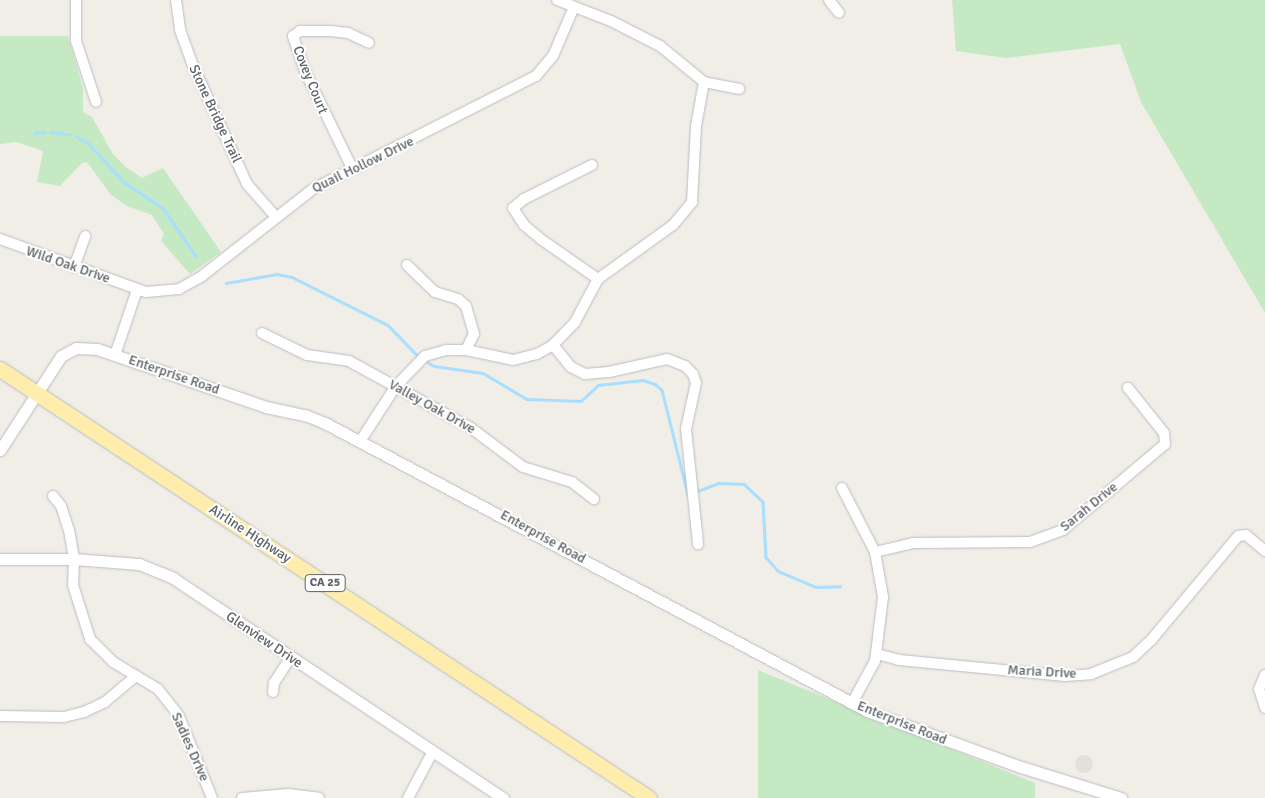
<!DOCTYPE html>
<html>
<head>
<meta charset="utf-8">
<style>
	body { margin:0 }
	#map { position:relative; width:1265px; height:798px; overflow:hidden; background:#f1eee7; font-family:Signika,sans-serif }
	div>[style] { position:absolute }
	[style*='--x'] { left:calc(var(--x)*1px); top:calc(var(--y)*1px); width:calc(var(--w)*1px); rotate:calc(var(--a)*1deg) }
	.industrial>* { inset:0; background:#e2e0db }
	.round { border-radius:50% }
	.green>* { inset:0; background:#c5e9c3 }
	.stream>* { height:2.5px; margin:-1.25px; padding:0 1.25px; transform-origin:1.25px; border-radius:1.25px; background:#a8deff }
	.roads { filter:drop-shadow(0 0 1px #b9bcc0) drop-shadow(0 0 1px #b9bcc0) }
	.minor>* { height:10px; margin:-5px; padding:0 5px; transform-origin:5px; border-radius:5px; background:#fff }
	.tertiary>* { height:11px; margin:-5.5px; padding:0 5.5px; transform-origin:5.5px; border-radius:5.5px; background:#fff }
	.primary>* { height:15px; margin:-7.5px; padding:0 7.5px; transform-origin:7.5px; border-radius:7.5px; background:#ffedad }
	span { translate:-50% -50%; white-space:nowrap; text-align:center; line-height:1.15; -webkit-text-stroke:4px #fff; paint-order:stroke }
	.shield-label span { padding:1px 4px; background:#fff; border:1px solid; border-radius:4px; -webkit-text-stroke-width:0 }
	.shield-label { font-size:12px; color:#5e6367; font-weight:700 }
	.street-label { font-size:14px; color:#5e6367 }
</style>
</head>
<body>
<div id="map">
	<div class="industrial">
		<div class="round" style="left:1075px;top:755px;width:18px;height:18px"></div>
	</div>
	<div class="green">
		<div style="clip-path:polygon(952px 0,1265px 0,1265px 313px,1141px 102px,1120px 44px,1006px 58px,956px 51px)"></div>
		<div style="clip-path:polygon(0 36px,68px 36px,83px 88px,83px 112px,92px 117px,113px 154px,126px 167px,142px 178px,163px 168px,221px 252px,190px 274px,161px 241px,164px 234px,152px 215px,127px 206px,111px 195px,87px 162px,82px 163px,60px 186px,37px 182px,43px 151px,16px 142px,0 144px)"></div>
		<div style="clip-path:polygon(758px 670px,1035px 783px,1035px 798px,758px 798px)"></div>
	</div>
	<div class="stream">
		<div style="--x:50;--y:132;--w:20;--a:6"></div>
		<div style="--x:35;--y:133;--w:10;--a:-6"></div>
		<div style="--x:76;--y:136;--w:14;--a:30"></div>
		<div style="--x:88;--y:143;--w:53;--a:47.3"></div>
		<div style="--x:124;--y:182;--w:47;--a:33.7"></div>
		<div style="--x:163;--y:208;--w:58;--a:55.5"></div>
		<div style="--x:226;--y:283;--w:52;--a:-10"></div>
		<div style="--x:277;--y:274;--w:15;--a:11"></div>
		<div style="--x:292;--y:277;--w:107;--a:26.6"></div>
		<div style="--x:388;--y:325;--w:45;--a:45.9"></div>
		<div style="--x:426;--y:361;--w:9;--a:32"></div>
		<div style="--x:434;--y:366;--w:49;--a:8.1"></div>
		<div style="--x:483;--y:373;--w:51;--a:30.6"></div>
		<div style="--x:527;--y:399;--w:54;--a:2.1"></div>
		<div style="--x:581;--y:401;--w:23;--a:-43"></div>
		<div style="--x:598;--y:385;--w:45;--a:-6.3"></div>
		<div style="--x:643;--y:380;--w:13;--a:18"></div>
		<div style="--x:655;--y:384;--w:9;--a:41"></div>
		<div style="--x:662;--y:390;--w:107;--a:76"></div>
		<div style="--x:695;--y:492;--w:25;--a:-21"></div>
		<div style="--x:718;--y:483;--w:26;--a:2"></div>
		<div style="--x:744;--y:484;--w:26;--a:43"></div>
		<div style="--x:763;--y:502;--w:55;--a:86.9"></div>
		<div style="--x:766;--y:557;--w:18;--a:49"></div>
		<div style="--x:778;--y:571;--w:41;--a:22.8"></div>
		<div style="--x:816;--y:587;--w:24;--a:-2"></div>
	</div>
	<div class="roads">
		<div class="minor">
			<div style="--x:76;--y:0;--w:41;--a:90"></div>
			<div style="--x:76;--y:41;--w:64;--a:71.8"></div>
			<div style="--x:176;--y:0;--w:30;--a:82"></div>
			<div style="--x:180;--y:30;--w:33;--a:70"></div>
			<div style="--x:191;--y:61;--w:135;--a:65.5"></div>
			<div style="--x:247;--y:184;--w:44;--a:48.7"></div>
			<div style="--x:829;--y:0;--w:16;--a:52"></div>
			<div style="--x:704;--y:82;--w:36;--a:11"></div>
			<div style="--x:592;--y:165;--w:76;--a:153.4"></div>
			<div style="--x:524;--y:199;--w:14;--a:141"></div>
			<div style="--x:513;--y:208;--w:20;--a:57"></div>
			<div style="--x:524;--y:225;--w:23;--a:40"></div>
			<div style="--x:542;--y:240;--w:68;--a:34.9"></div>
			<div style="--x:352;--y:168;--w:108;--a:-115.9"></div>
			<div style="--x:305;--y:71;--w:37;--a:-109"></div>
			<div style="--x:293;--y:36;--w:9;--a:-36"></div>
			<div style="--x:300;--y:31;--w:31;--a:0"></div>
			<div style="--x:331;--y:31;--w:17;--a:7"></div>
			<div style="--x:348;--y:33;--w:23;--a:25"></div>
			<div style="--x:0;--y:239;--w:155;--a:20"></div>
			<div style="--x:146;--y:292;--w:33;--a:-5"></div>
			<div style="--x:179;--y:289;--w:26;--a:-29"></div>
			<div style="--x:202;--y:276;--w:141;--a:-38.1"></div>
			<div style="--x:313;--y:189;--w:250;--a:-26.9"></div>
			<div style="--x:536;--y:76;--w:26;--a:-50"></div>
			<div style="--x:553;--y:56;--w:53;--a:-66.8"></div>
			<div style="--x:407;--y:265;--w:39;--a:44"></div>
			<div style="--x:435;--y:292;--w:24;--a:17"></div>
			<div style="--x:458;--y:299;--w:11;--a:41"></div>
			<div style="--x:466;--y:306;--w:29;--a:74"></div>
			<div style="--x:474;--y:334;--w:18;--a:117"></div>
			<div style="--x:74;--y:267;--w:33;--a:-70"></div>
			<div style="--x:262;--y:333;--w:50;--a:26.1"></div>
			<div style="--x:307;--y:355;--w:42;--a:8.1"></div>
			<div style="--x:349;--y:361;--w:139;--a:28.8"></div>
			<div style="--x:471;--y:428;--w:65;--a:36.9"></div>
			<div style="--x:523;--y:467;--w:51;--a:17"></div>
			<div style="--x:572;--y:482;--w:28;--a:38"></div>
			<div style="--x:553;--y:345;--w:28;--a:51"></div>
			<div style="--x:571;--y:367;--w:16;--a:27"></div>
			<div style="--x:585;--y:374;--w:24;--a:-5"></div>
			<div style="--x:609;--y:372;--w:59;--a:-12.6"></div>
			<div style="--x:667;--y:359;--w:19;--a:21"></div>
			<div style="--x:685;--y:366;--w:11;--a:45"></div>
			<div style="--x:693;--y:374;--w:9;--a:72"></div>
			<div style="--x:696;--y:383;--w:47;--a:102.3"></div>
			<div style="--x:686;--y:429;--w:116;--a:84"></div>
			<div style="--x:115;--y:355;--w:69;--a:-71.3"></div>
			<div style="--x:361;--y:440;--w:64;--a:-57.1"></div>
			<div style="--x:396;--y:386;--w:42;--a:-46"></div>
			<div style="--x:425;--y:356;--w:22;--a:-16"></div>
			<div style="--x:446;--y:350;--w:20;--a:0"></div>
			<div style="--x:466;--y:350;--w:48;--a:12"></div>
			<div style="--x:513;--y:360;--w:25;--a:-14"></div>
			<div style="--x:537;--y:354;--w:18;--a:-29"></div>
			<div style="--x:553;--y:345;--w:32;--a:-46"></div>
			<div style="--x:575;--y:322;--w:49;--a:-61.9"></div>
			<div style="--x:598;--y:279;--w:92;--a:-35.8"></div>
			<div style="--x:673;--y:225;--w:30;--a:-50"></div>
			<div style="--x:692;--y:202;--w:76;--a:-87"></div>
			<div style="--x:696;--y:126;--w:45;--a:-79.7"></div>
			<div style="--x:704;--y:82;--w:57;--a:-140.7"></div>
			<div style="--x:660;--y:46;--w:55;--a:-153"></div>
			<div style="--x:611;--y:21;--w:58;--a:-158.7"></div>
			<div style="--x:842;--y:488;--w:72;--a:62.7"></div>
			<div style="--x:875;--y:552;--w:46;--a:79.9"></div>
			<div style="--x:883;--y:597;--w:64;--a:97.1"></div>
			<div style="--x:875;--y:661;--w:48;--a:118.7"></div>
			<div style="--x:53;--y:496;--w:13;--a:51"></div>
			<div style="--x:61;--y:506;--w:25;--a:72"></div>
			<div style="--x:69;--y:530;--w:29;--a:80"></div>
			<div style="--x:74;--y:559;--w:26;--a:92"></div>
			<div style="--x:73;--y:585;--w:57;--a:72.5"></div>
			<div style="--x:90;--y:639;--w:33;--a:45"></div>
			<div style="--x:113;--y:662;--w:52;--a:31"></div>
			<div style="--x:158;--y:689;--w:34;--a:52"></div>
			<div style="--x:179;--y:716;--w:88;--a:68.1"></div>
			<div style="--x:875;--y:552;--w:39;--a:-13"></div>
			<div style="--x:913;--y:543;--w:117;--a:-0.5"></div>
			<div style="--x:1030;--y:542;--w:35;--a:-20"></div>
			<div style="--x:1063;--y:530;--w:133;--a:-40.1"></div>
			<div style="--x:1165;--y:444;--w:11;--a:-95"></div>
			<div style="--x:1164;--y:433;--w:58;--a:-128.7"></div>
			<div style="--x:877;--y:654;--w:23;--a:15"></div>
			<div style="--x:899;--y:660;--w:167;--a:5.5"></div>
			<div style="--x:1065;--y:676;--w:26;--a:-4"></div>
			<div style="--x:1091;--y:674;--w:45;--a:-22"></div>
			<div style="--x:1133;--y:657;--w:26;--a:-43"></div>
			<div style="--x:1152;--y:639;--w:134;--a:-50.1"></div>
			<div style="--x:1238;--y:536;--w:8;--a:-7"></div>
			<div style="--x:1246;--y:535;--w:25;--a:40"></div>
			<div style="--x:1265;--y:675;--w:15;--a:113"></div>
			<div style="--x:1259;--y:689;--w:20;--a:72"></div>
			<div style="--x:273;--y:692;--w:9;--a:-84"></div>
			<div style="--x:274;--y:683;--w:31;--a:-57"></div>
			<div style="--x:0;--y:716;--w:64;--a:0.9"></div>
			<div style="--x:64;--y:717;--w:21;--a:-14"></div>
			<div style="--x:84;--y:712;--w:23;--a:-25"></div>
			<div style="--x:105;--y:702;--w:40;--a:-40"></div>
			<div style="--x:242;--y:798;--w:46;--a:-5"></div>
			<div style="--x:288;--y:794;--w:31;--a:7"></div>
			<div style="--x:408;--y:798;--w:51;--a:-61.9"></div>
		</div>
		<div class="tertiary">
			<div style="--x:0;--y:450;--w:112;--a:-57"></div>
			<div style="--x:61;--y:356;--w:17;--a:-28"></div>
			<div style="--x:76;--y:348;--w:21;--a:3"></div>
			<div style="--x:97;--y:349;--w:179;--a:18.9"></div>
			<div style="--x:266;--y:407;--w:40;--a:12"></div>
			<div style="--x:305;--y:415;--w:22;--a:22"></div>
			<div style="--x:325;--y:423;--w:614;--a:27.98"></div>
			<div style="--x:867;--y:711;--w:164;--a:20"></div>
			<div style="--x:1021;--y:767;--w:105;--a:17.2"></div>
			<div style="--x:0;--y:559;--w:74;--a:0"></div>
			<div style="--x:74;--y:559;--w:65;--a:4.4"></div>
			<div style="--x:139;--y:564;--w:37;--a:22"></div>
			<div style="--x:173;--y:578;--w:397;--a:33.7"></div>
		</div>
		<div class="primary">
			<div style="--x:0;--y:369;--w:778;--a:33.47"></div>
		</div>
	</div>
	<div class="shield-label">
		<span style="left:325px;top:583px">CA 25</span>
	</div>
	<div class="street-label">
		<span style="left:310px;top:80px;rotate:68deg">Covey Court</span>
		<span style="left:215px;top:114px;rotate:65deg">Stone Bridge Trail</span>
		<span style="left:363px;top:165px;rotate:-26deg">Quail Hollow Drive</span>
		<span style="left:68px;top:265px;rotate:19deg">Wild Oak Drive</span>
		<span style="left:174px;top:375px;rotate:19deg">Enterprise Road</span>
		<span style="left:432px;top:407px;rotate:29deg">Valley Oak Drive</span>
		<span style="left:1089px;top:507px;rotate:-39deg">Sarah Drive</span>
		<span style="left:250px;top:534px;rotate:33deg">Airline Highway</span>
		<span style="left:543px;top:537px;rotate:29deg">Enterprise Road</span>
		<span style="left:264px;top:640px;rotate:34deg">Glenview Drive</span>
		<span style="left:1042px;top:672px;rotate:3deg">Maria Drive</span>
		<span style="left:902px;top:723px;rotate:22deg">Enterprise Road</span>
		<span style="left:190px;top:747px;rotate:66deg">Sadies Drive</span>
	</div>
</div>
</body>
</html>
